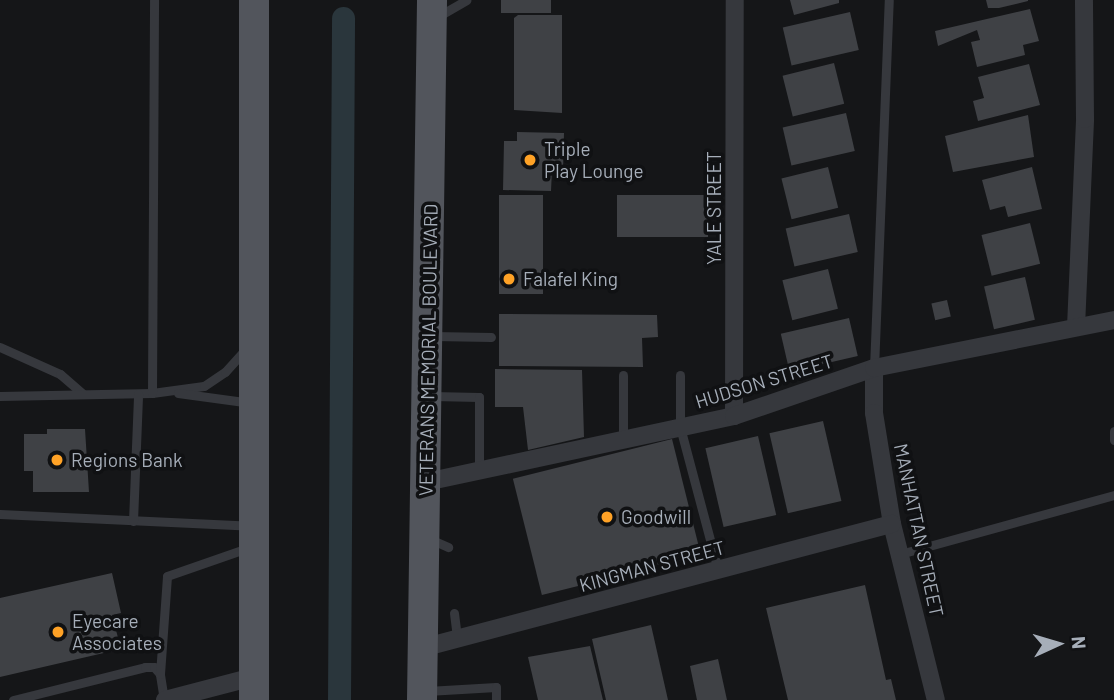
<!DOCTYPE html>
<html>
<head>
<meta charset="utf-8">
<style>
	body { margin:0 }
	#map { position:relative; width:1114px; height:700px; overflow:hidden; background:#151618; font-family:Barlow,sans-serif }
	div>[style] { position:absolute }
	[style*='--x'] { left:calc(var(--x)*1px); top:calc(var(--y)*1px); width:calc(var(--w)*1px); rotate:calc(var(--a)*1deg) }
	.canal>* { height:23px; margin:-11.5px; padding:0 11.5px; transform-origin:11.5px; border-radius:11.5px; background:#2a363c }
	.building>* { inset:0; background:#3f4145; transform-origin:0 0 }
	.lane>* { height:9px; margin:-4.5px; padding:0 4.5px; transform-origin:4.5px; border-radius:4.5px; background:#36383d }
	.street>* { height:18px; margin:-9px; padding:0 9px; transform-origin:9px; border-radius:9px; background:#36383d }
	.primary>* { height:30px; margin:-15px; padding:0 15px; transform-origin:15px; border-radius:15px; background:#52555c }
	.dots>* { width:19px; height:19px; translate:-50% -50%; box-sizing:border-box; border:4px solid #101113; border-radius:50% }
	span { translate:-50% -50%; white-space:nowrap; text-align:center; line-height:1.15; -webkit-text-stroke:7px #101113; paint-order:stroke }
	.poi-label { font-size:19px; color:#a6aeb9 }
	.left { translate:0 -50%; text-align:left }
	.street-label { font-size:19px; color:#a6aeb9 }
	.north { position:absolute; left:1023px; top:609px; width:70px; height:70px; -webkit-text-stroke:5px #101113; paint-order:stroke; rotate:86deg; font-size:19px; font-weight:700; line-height:28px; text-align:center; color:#a6aeb9 }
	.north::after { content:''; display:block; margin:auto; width:24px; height:32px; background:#a6aeb9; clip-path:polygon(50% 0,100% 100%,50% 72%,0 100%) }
</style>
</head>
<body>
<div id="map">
	<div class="canal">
		<div style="--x:339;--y:700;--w:682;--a:-89.66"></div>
	</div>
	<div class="building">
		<div style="left:501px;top:0;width:50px;height:13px"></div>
		<div style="clip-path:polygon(790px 0,839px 0,839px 3px,794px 15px)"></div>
		<div style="clip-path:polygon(986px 0,1028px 0,1028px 1px,999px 8px,988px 8px)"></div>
		<div style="clip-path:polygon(1030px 9px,1039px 41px,1023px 45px,1025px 55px,977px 67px,971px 42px,980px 40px,977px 30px,938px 46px,935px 31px)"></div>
		<div style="left:850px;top:12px;width:39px;height:69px;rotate:77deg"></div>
		<div style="clip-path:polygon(518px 15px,562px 15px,562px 113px,514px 110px,514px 18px)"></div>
		<div style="left:834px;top:63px;width:42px;height:53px;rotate:76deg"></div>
		<div style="clip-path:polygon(1029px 64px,1040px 105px,978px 121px,973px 101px,984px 98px,978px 77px)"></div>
		<div style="left:846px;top:113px;width:39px;height:65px;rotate:77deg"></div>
		<div style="clip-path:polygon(1028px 115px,1034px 157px,953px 172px,945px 136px)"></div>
		<div style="clip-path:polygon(517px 132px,564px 133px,563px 171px,552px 170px,551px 191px,503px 190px,504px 141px,517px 141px)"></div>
		<div style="left:828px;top:167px;width:42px;height:48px;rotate:76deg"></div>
		<div style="clip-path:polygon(1032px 167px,1042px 209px,1008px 217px,1005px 206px,990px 210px,982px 180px)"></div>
		<div style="left:499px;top:195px;width:44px;height:99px"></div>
		<div style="left:617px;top:195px;width:91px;height:42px"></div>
		<div style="left:849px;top:214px;width:39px;height:65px;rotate:77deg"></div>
		<div style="left:1030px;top:223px;width:42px;height:50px;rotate:76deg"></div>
		<div style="left:828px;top:269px;width:41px;height:47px;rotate:76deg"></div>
		<div style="left:1025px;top:277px;width:44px;height:42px;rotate:77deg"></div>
		<div style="left:947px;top:300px;width:17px;height:16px;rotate:77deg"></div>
		<div style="clip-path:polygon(499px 314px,657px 315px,658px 337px,642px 338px,643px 367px,499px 366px)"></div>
		<div style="left:849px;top:318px;width:39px;height:70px;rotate:77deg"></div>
		<div style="clip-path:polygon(495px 369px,582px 370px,584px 437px,528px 450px,523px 407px,495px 407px)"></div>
		<div style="left:823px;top:421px;width:82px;height:55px;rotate:77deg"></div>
		<div style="clip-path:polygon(47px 429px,85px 429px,89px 492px,33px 492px,33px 471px,24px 471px,24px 434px,47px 434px)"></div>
		<div style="left:758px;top:436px;width:81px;height:54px;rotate:77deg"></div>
		<div style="left:672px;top:439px;width:120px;height:164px;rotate:76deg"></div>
		<div style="clip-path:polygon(112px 573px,121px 613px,112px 615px,121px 649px,0 677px,0 598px)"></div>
		<div style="clip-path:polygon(865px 585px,886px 680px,891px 679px,896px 700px,788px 700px,766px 608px)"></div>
		<div style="clip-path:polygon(651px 625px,668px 700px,606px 700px,592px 639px)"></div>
		<div style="clip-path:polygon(590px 646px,603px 700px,538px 700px,528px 657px)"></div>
		<div style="clip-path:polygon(718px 659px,727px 700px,697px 700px,690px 666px)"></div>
	</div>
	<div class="lane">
		<div style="--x:437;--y:17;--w:34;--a:-30"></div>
		<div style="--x:433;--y:336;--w:58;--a:1"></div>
		<div style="--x:0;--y:347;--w:66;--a:24.2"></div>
		<div style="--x:60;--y:374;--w:30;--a:41"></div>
		<div style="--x:874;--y:368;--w:368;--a:-87.7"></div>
		<div style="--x:680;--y:375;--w:52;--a:90"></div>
		<div style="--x:680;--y:427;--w:148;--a:75.1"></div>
		<div style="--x:152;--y:393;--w:52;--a:-7.7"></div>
		<div style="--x:204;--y:386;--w:25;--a:-34"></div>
		<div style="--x:225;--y:372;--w:31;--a:-48"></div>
		<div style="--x:178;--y:393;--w:74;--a:7.8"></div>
		<div style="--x:0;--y:396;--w:152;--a:-1.1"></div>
		<div style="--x:152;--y:393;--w:393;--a:-89.7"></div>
		<div style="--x:432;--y:396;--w:47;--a:1.2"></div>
		<div style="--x:479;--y:397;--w:73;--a:90"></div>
		<div style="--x:1114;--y:431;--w:9;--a:90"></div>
		<div style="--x:623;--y:439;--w:64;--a:-90"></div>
		<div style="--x:0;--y:514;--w:251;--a:2.7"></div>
		<div style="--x:133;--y:521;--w:127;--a:-87.7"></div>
		<div style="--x:430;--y:539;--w:20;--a:24"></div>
		<div style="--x:900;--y:554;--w:222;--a:-15.4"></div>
		<div style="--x:454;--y:613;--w:26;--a:83"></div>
		<div style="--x:427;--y:691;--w:69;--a:-3.3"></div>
		<div style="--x:496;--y:687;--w:13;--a:90"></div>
		<div style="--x:13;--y:700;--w:136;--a:-14"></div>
		<div style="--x:145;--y:667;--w:9;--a:0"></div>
		<div style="--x:154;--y:667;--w:9;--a:49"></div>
		<div style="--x:164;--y:700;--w:26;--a:-99"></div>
		<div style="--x:160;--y:674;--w:98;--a:-85.9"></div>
		<div style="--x:167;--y:576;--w:86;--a:-19.1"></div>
	</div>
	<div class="street">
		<div style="--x:1076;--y:327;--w:208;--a:-87.5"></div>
		<div style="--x:1085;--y:119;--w:119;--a:-90.5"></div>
		<div style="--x:874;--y:368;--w:45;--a:90"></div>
		<div style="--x:874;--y:413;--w:112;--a:80.8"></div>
		<div style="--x:892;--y:524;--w:181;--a:76"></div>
		<div style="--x:734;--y:416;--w:416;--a:-89.9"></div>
		<div style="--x:426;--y:482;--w:315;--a:-12.1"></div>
		<div style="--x:734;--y:416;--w:148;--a:-18.9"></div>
		<div style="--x:874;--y:368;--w:245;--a:-11.3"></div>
		<div style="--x:422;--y:648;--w:486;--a:-14.8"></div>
		<div style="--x:165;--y:700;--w:91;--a:-14.6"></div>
	</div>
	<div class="primary">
		<div style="--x:254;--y:700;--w:700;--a:-90"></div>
		<div style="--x:422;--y:700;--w:700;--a:-89.18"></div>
	</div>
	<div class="dots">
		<div style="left:530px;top:160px;background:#ffa226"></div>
		<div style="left:509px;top:279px;background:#ffa226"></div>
		<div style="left:57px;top:460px;background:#ffa226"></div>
		<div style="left:607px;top:517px;background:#ffa226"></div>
		<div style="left:58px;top:632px;background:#ffa226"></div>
	</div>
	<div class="poi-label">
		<span class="left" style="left:544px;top:160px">Triple<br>Play Lounge</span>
		<span class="left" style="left:523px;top:279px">Falafel King</span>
		<span class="left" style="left:71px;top:460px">Regions Bank</span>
		<span class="left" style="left:621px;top:517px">Goodwill</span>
		<span class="left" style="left:72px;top:632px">Eyecare<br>Associates</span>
	</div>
	<div class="street-label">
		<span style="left:714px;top:208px;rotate:-90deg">YALE STREET</span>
		<span style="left:428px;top:350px;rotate:-89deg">VETERANS MEMORIAL BOULEVARD</span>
		<span style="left:764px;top:381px;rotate:-17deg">HUDSON STREET</span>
		<span style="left:919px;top:530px;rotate:78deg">MANHATTAN STREET</span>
		<span style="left:652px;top:566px;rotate:-15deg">KINGMAN STREET</span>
	</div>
	<div class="north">N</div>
</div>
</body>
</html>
